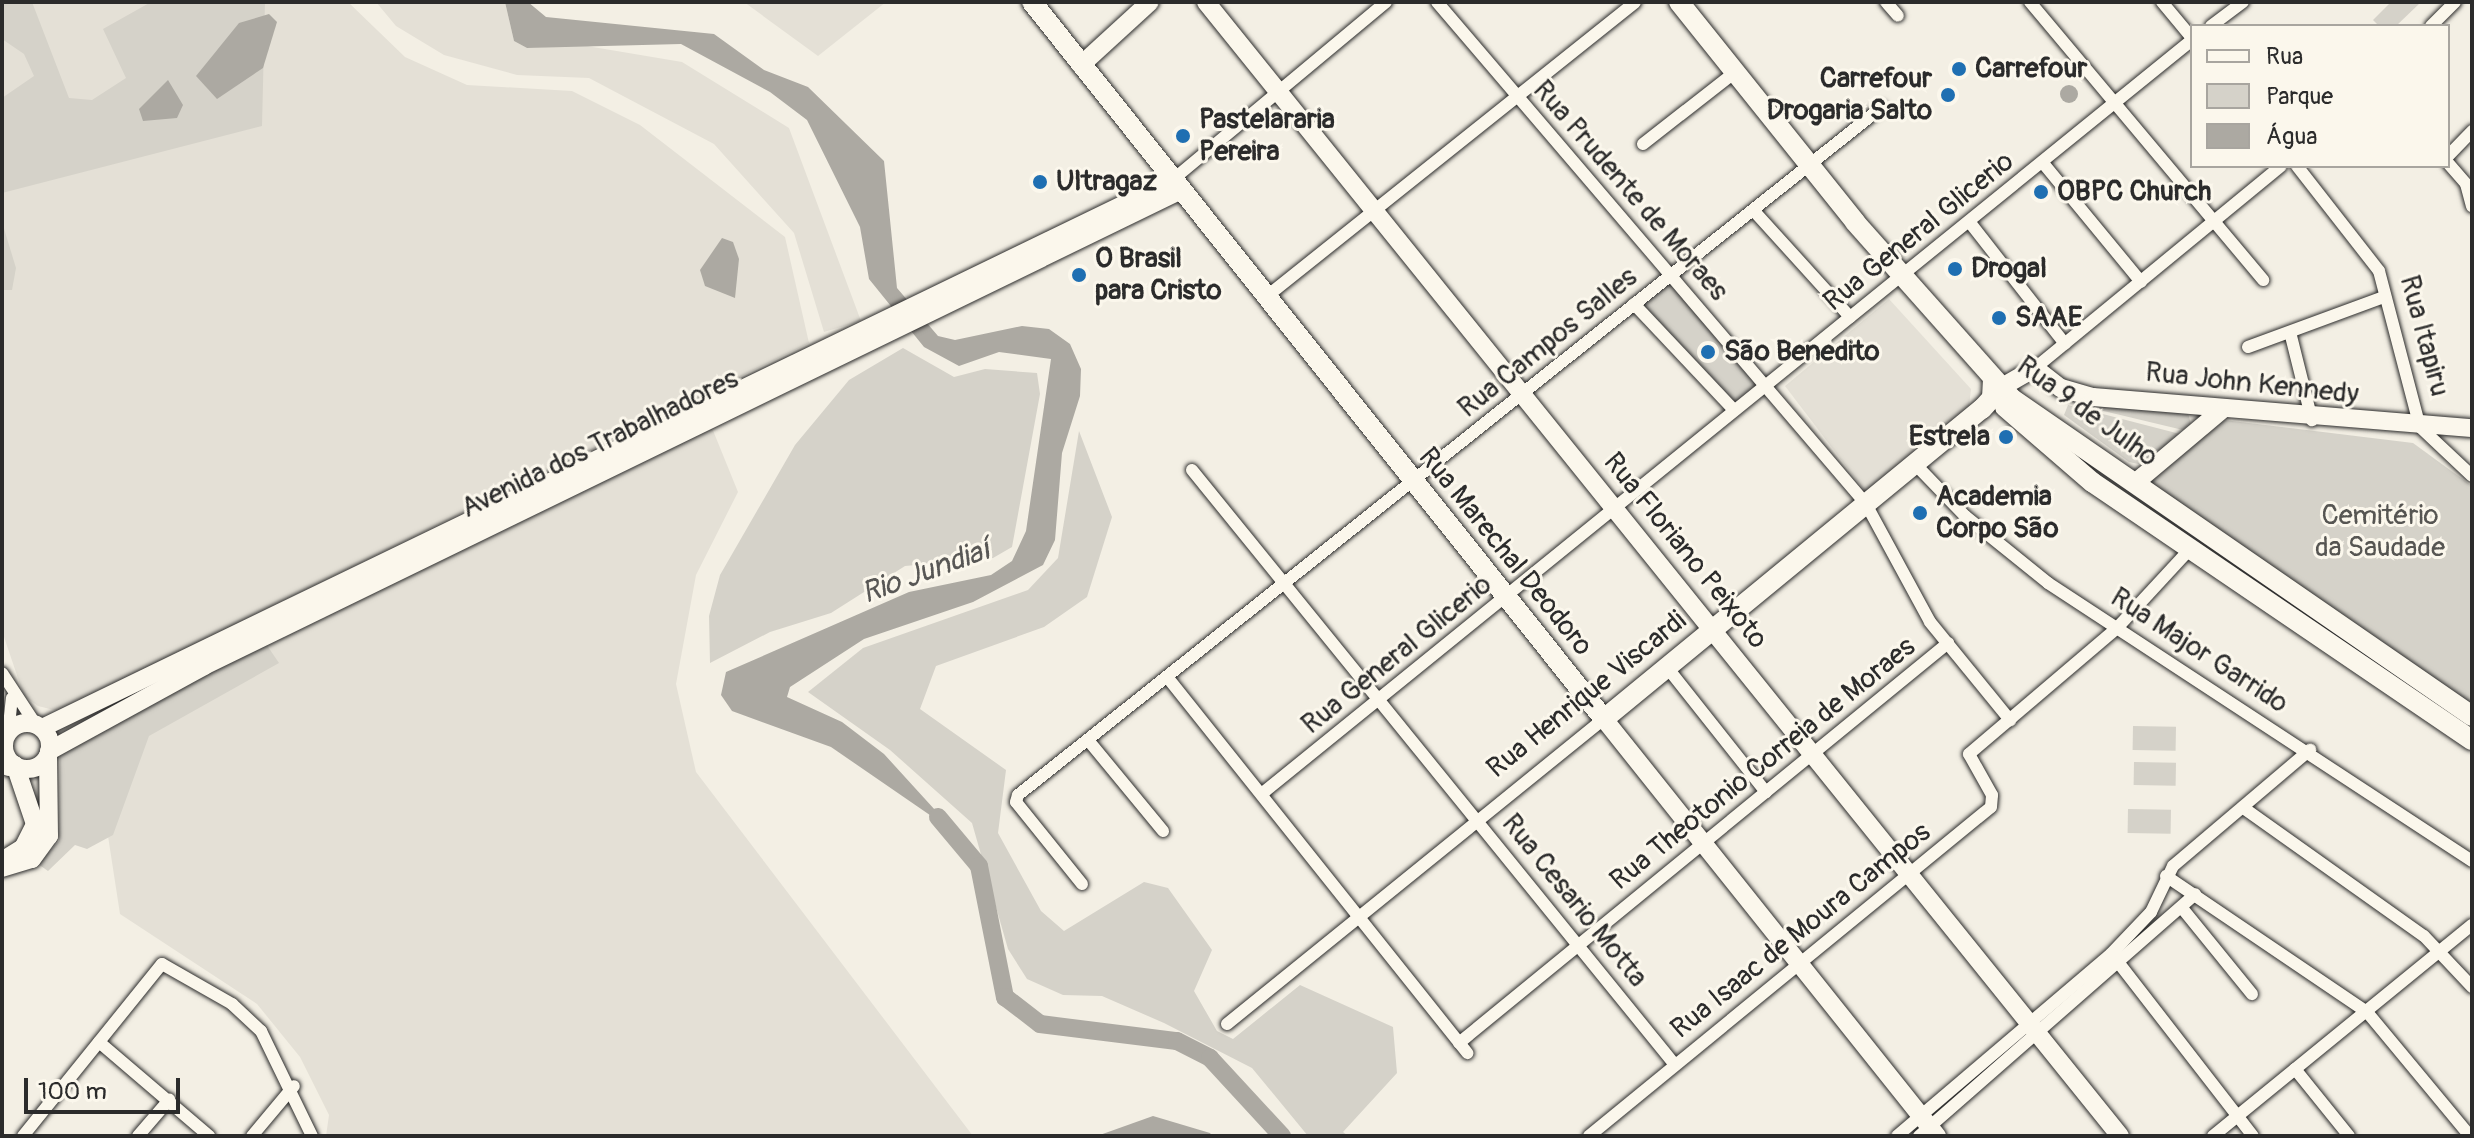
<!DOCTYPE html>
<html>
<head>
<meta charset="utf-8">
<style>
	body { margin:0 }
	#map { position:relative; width:2474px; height:1138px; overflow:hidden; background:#f3efe4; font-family:Pangolin,sans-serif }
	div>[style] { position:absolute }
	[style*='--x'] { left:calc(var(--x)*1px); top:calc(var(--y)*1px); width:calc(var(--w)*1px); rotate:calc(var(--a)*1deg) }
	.built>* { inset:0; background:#e4e0d6 }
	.green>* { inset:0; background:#d5d2c9; transform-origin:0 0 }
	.water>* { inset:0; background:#aca9a2 }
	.round { border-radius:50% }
	.river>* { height:18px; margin:-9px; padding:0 9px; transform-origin:9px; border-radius:9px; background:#aca9a2 }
	.roads { filter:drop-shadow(0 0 2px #2b2b2b) drop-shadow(0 0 2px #2b2b2b) }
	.street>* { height:12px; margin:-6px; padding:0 6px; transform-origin:6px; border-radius:6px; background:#fbf7ec }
	.secondary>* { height:18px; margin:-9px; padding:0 9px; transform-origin:9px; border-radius:9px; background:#fbf7ec }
	.secondary>.ring { margin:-9px; padding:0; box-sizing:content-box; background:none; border:18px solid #fbf7ec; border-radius:50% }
	.primary>* { height:20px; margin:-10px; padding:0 10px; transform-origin:10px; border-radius:10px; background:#fbf7ec }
	.dots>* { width:22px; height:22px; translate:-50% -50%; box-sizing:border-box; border:4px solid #fbf7ec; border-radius:50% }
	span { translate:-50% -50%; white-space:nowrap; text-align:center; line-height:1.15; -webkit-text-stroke:6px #fbf7ec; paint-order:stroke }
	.poi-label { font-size:28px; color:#2b2b2b; font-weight:700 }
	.left { translate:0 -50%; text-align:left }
	.right { translate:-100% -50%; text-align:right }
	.street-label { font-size:28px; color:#2b2b2b }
	.park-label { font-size:28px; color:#565552 }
	.water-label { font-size:30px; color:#585755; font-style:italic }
	.frame { position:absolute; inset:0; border:4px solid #2b2b2b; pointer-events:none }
	.legend { position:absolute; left:2190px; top:24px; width:260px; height:144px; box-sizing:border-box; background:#fbf7ec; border:2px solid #a8a59f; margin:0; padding:10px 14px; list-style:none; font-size:24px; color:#2b2b2b }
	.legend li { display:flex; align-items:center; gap:16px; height:40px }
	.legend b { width:40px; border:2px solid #a8a59f }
	.scale { position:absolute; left:24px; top:1078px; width:156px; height:36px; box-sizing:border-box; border:4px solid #2b2b2b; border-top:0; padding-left:10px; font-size:24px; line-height:28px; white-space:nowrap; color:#2b2b2b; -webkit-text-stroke:6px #fbf7ec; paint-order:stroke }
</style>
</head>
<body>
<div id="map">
	<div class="built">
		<div style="clip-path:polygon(2px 2px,348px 2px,405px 57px,467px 85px,572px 91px,640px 125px,785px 237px,809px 343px,58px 711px,38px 706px,24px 696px,2px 631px)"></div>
		<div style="clip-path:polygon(376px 2px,505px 2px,514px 41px,527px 48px,581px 45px,682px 62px,789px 128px,861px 321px,824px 332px,794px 233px,714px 144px,589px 78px,517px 75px,444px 55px,396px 26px)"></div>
		<div style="clip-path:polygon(744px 2px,886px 2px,818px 56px)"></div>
		<div style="clip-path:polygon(1889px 299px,1971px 389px,1969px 406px,1868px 495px,1785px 386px)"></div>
		<div style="clip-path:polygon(712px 428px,738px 492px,696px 575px,676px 684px,696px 772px,973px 1136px,326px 1136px,329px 1115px,300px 1057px,257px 1004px,120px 914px,108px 836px,129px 720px,337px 608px)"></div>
	</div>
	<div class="green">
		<div style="clip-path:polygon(2px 2px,32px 2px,69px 98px,92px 100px,126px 78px,103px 29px,151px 2px,265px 2px,262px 126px,2px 193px,2px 98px,34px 76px,24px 54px,2px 39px)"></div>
		<div style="clip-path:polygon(2391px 2px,2419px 2px,2420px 3px,2396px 26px,2379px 26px,2373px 20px)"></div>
		<div style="clip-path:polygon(2px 222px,16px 268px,12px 290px,2px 290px)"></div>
		<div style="left:1669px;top:281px;width:141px;height:37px;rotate:50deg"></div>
		<div style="clip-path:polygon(903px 348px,954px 377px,985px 369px,1037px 373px,1040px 394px,1012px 547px,993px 558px,905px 566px,831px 613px,770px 632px,710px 663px,709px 616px,720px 575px,795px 445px,849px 380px)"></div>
		<div style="clip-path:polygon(2091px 402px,2188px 413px,2191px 424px,2183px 430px,2091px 408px)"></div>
		<div style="clip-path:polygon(2068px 405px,2180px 434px,2143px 465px,2129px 462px,2064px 415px)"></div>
		<div style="clip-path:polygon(2224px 420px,2413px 443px,2472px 486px,2472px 707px,2149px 483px)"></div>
		<div style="clip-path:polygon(1079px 431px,1112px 517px,1087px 597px,1044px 627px,936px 666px,920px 709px,1006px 770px,998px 833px,1041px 911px,1064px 931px,1144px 882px,1168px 888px,1212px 950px,1194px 991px,1217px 1031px,1233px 1039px,1300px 985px,1393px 1027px,1397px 1073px,1343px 1132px,1348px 1136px,1308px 1136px,1252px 1068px,1164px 1023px,1102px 996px,1063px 995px,1027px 979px,1008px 949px,972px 823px,890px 750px,808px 692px,863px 648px,1028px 590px,1058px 558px)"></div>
		<div style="clip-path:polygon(262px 638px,279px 663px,149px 736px,113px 835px,87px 849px,75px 845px,48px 871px,38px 864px,59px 841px,60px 753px)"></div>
		<div style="left:2133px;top:726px;width:43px;height:24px;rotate:1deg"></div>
		<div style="left:2134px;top:762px;width:42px;height:23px;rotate:1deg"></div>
		<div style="left:2128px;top:809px;width:43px;height:24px;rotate:1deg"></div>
	</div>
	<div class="water">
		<div style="clip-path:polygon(505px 2px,528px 2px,546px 17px,714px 34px,764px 70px,808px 87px,884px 161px,897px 288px,938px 336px,955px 340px,1022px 326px,1049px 329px,1070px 344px,1081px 369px,1080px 396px,1062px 453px,1055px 540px,1043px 565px,973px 602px,864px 639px,790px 687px,787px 697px,842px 722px,884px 754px,956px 833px,831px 747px,732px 711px,721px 695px,726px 672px,909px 592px,991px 575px,1012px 561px,1026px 531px,1051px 359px,999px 352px,959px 366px,924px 347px,869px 279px,860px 227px,807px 120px,770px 92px,681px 44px,527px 48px,514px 41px)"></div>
		<div style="clip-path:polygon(269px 14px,277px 22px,263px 68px,217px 99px,196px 76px,239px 23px)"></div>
		<div style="clip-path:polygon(168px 80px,183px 105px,177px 118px,143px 121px,139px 109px)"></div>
		<div class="round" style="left:2060px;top:85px;width:18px;height:18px"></div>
		<div style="clip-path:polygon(722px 238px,733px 242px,739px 259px,735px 298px,705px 286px,700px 270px)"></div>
		<div style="clip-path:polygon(1153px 1116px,1210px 1133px,1212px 1136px,1097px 1136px)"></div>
	</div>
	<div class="river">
		<div style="--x:938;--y:817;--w:64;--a:50.1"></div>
		<div style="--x:979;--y:866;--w:134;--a:78.8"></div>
		<div style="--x:1005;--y:997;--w:44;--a:37.6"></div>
		<div style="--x:1040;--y:1024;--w:138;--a:7.1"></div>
		<div style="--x:1177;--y:1041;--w:37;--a:27"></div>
		<div style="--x:1210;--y:1058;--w:106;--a:47.3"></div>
	</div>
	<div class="roads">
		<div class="street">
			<div style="--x:1437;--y:2;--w:660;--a:49.48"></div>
			<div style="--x:1866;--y:504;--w:134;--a:61.5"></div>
			<div style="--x:1930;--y:622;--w:127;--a:50.8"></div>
			<div style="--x:1886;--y:2;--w:18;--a:49"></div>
			<div style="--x:2030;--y:2;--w:363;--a:50"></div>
			<div style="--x:2162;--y:2;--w:47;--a:50.2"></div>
			<div style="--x:2211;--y:26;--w:40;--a:-37"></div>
			<div style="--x:2431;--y:26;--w:34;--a:-45"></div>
			<div style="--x:1643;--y:144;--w:117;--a:-38"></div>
			<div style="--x:2448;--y:156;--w:35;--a:-46"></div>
			<div style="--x:2043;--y:163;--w:154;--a:50.5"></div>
			<div style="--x:2448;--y:163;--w:28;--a:49"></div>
			<div style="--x:2466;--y:184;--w:23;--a:75"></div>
			<div style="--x:2297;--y:166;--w:133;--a:52"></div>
			<div style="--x:2379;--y:271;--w:161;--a:75.3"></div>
			<div style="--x:2420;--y:427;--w:71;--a:43.3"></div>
			<div style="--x:1170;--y:182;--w:281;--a:-39.8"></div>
			<div style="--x:1754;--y:211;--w:143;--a:47.8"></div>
			<div style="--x:1971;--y:224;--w:152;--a:51.9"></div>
			<div style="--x:1266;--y:297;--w:472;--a:-38.6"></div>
			<div style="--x:1634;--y:304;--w:146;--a:46.7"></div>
			<div style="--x:2290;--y:332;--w:91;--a:76"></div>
			<div style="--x:2248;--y:347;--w:145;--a:-20.2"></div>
			<div style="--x:2035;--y:368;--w:318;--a:-39.4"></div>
			<div style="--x:1915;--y:464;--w:72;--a:46.1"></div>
			<div style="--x:1965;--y:516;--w:107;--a:38.9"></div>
			<div style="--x:2048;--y:583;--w:507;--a:33.25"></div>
			<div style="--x:1192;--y:470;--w:766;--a:50.93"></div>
			<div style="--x:1666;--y:666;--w:161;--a:51.6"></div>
			<div style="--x:2;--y:673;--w:62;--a:56.8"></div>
			<div style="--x:1168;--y:678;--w:480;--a:51.4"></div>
			<div style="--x:8;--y:735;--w:37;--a:-84"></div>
			<div style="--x:1088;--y:740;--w:118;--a:50.5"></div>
			<div style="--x:1264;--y:792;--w:1194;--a:-39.02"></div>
			<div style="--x:2245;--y:809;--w:219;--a:35.4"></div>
			<div style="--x:2424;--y:936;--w:70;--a:46.7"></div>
			<div style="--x:2166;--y:876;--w:243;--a:34.1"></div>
			<div style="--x:2367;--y:1012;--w:161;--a:50.3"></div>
			<div style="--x:1082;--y:884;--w:105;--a:-128.8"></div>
			<div style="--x:1016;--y:802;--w:7;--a:-74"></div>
			<div style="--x:1018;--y:795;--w:1104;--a:-38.53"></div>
			<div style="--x:2182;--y:908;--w:111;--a:50.9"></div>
			<div style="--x:2118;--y:962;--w:220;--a:52.2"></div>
			<div style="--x:1227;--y:1024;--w:485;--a:-39"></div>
			<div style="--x:99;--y:1042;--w:145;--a:40.5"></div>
			<div style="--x:1459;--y:1043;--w:632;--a:-39.28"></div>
			<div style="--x:2295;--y:1069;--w:86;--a:51.1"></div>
			<div style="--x:23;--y:1136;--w:221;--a:-51.1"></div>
			<div style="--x:162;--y:964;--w:81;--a:29.7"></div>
			<div style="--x:232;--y:1004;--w:40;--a:43"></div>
			<div style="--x:261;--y:1031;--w:117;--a:64.1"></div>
			<div style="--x:138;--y:1136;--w:48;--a:-49.3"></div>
			<div style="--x:252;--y:1136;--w:65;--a:-50"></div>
			<div style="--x:1589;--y:1136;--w:519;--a:-39.3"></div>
			<div style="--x:1991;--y:807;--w:12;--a:-85"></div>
			<div style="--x:1992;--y:795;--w:47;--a:-119.3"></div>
			<div style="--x:1969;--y:754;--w:196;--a:-40.4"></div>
			<div style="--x:2118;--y:627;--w:108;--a:-47.3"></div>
			<div style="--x:1897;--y:1136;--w:281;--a:-40.4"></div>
			<div style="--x:2111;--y:954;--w:58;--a:-46.4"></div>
			<div style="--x:2151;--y:912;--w:51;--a:-64.4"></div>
			<div style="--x:2173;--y:866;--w:180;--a:-40.3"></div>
			<div style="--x:1919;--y:1136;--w:367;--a:-41.2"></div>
			<div style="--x:2213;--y:1136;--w:334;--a:-39.2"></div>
		</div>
		<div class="secondary">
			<div style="--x:1206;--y:2;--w:1456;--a:51.13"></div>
			<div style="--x:1081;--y:65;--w:93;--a:-42.4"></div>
			<div style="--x:2002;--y:387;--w:38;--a:-30"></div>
			<div style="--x:2035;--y:368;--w:33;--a:38"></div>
			<div style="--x:2061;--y:388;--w:33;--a:16"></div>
			<div style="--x:2093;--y:397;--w:380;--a:4.7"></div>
			<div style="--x:2136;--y:482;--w:114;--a:-40"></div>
			<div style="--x:1604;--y:719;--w:534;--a:51.39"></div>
			<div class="ring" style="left:4px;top:723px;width:28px;height:28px"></div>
			<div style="--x:42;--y:728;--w:1253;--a:-25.83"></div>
			<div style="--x:49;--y:751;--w:177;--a:-28.7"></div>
			<div style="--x:204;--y:666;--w:1082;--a:-25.97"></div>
			<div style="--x:2;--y:861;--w:25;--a:-32"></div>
			<div style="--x:23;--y:848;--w:27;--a:-63"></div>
			<div style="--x:35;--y:824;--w:62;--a:-108.7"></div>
			<div style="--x:15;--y:765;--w:7;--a:164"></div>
			<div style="--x:2;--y:868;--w:31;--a:-17"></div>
			<div style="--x:32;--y:859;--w:29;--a:-54"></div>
			<div style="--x:49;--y:836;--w:80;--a:-90.7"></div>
		</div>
		<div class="primary">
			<div style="--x:1032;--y:2;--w:917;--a:51.42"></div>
			<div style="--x:1604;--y:719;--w:489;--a:-39.4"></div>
			<div style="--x:1982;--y:409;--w:15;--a:-48"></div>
			<div style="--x:1992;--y:398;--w:19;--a:-87"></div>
			<div style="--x:1679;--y:2;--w:282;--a:51.3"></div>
			<div style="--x:1855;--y:222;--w:235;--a:48.4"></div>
			<div style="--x:2011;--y:398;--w:560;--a:34.6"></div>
			<div style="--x:2005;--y:407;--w:115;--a:40.8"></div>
			<div style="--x:2092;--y:482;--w:459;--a:34.2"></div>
		</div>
	</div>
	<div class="dots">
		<div style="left:1959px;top:69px;background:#1f6fb2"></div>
		<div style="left:1948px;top:95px;background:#1f6fb2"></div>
		<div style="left:1183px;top:136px;background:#1f6fb2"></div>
		<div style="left:1040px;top:182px;background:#1f6fb2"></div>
		<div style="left:2041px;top:192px;background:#1f6fb2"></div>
		<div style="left:1955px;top:269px;background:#1f6fb2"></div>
		<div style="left:1079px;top:275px;background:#1f6fb2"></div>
		<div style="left:1999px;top:318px;background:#1f6fb2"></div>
		<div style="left:1708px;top:352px;background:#1f6fb2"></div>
		<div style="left:2006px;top:437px;background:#1f6fb2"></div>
		<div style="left:1920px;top:513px;background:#1f6fb2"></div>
	</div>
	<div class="poi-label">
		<span class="left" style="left:1975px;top:69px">Carrefour</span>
		<span class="right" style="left:1932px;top:95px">Carrefour<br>Drogaria Salto</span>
		<span class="left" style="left:1199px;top:136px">Pastelararia<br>Pereira</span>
		<span class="left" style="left:1056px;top:182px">Ultragaz</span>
		<span class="left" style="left:2057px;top:192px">OBPC Church</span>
		<span class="left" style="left:1095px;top:275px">O Brasil<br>para Cristo</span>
		<span class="left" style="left:1971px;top:269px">Drogal</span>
		<span class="left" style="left:2015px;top:318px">SAAE</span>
		<span class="left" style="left:1724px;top:352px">São Benedito</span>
		<span class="right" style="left:1990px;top:437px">Estrela</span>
		<span class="left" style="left:1936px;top:513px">Academia<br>Corpo São</span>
	</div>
	<div class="street-label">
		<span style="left:1630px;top:191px;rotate:49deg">Rua Prudente de Moraes</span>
		<span style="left:1919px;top:232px;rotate:-39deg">Rua General Glicerio</span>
		<span style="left:2424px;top:336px;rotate:75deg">Rua Itapiru</span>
		<span style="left:1548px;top:343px;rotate:-39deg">Rua Campos Salles</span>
		<span style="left:2252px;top:384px;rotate:6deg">Rua John Kennedy</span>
		<span style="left:2087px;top:412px;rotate:36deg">Rua 9 de Julho</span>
		<span style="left:600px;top:444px;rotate:-26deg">Avenida dos Trabalhadores</span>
		<span style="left:1685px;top:551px;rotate:51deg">Rua Floriano Peixoto</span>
		<span style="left:1505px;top:552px;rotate:51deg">Rua Marechal Deodoro</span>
		<span style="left:2199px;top:651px;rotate:33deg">Rua Major Garrido</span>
		<span style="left:1397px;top:655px;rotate:-39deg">Rua General Glicerio</span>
		<span style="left:1587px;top:695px;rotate:-39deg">Rua Henrique Viscardi</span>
		<span style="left:1763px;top:764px;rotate:-39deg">Rua Theotonio Correia de Moraes</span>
		<span style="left:1574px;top:901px;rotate:51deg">Rua Cesario Motta</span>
		<span style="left:1801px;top:931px;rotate:-39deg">Rua Isaac de Moura Campos</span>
	</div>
	<div class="park-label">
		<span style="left:2380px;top:532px">Cemitério<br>da Saudade</span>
	</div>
	<div class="water-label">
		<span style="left:926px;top:572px;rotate:-20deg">Rio Jundiaí</span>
	</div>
	<div class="frame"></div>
	<ul class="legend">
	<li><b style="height:10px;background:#fbf7ec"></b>Rua</li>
	<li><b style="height:22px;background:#d5d2c9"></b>Parque</li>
	<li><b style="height:22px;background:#aca9a2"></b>Água</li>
	</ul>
	<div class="scale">100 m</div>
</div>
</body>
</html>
